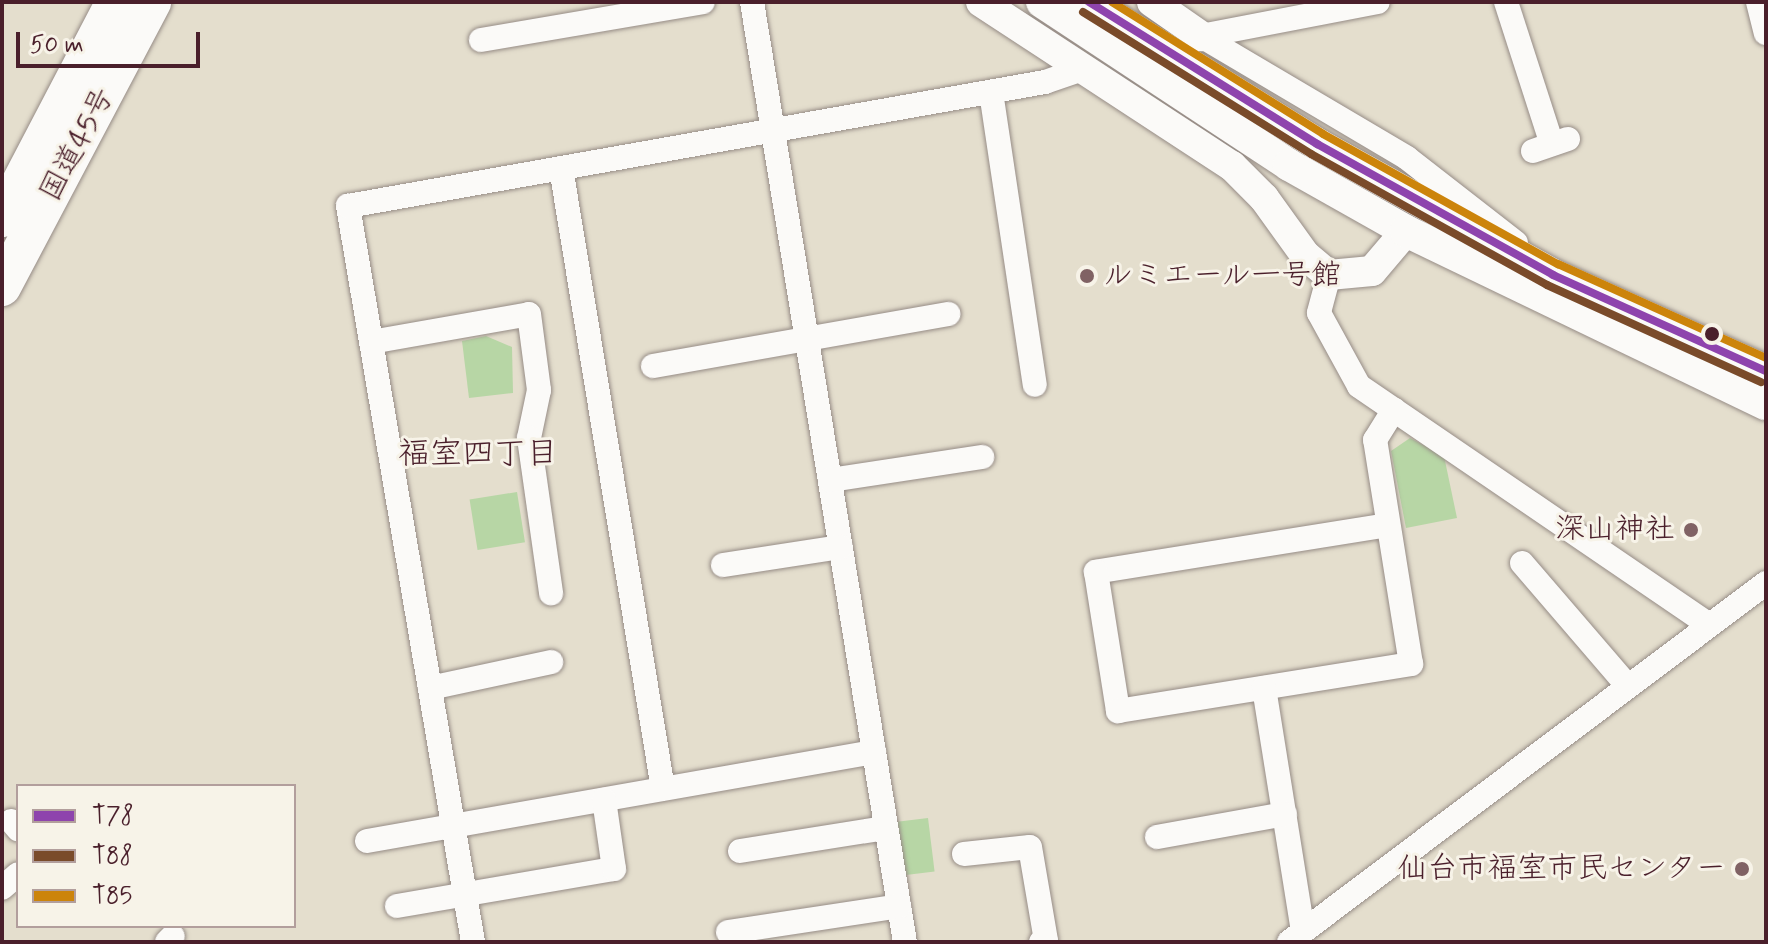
<!DOCTYPE html>
<html>
<head>
<meta charset="utf-8">
<style>
	body { margin:0 }
	#map { position:relative; width:1768px; height:944px; overflow:hidden; background:#e4decd; font-family:Mynerve,"Klee One",sans-serif }
	div>[style] { position:absolute }
	[style*='--x'] { left:calc(var(--x)*1px); top:calc(var(--y)*1px); width:calc(var(--w)*1px); rotate:calc(var(--a)*1deg) }
	.green>* { inset:0; background:#b7d6a5; transform-origin:0 0 }
	.roads { filter:drop-shadow(0 0 2px #968c86) drop-shadow(0 0 2px #968c86) }
	.minor>* { height:24px; margin:-12px; padding:0 12px; transform-origin:12px; border-radius:12px; background:#fbfaf8 }
	.tertiary>* { height:30px; margin:-15px; padding:0 15px; transform-origin:15px; border-radius:15px; background:#fbfaf8 }
	.secondary>* { height:32px; margin:-16px; padding:0 16px; transform-origin:16px; border-radius:16px; background:#fbfaf8 }
	.trunk>* { height:38px; margin:-19px; padding:0 19px; transform-origin:19px; border-radius:19px; background:#fbfaf8 }
	.bus-1>* { height:8px; margin:-4px; padding:0 4px; transform-origin:4px; border-radius:4px; background:#8e44ad }
	.bus-2>* { height:8px; margin:-4px; padding:0 4px; transform-origin:4px; border-radius:4px; background:#7a4b2a }
	.bus-3>* { height:8px; margin:-4px; padding:0 4px; transform-origin:4px; border-radius:4px; background:#cc840b }
	.dots>* { width:22px; height:22px; translate:-50% -50%; box-sizing:border-box; border:4px solid #f7f3e8; border-radius:50% }
	span { translate:-50% -50%; white-space:nowrap; text-align:center; line-height:1.15; -webkit-text-stroke:6px #f7f3e8; paint-order:stroke }
	.street-label { font-size:30px; color:#4a1f2b }
	.poi-label { font-size:30px; color:#4a1f2b }
	.left { translate:0 -50%; text-align:left }
	.right { translate:-100% -50%; text-align:right }
	.neighbourhood-label { font-size:32px; color:#4a1f2b }
	.frame { position:absolute; inset:0; border:4px solid #4a1f2b; pointer-events:none }
	.legend { position:absolute; left:16px; top:784px; width:280px; height:144px; box-sizing:border-box; background:#f7f3e8; border:2px solid #b29e9c; margin:0; padding:10px 14px; list-style:none; font-size:24px; color:#4a1f2b }
	.legend li { display:flex; align-items:center; gap:16px; height:40px }
	.legend b { width:40px; border:2px solid #b29e9c }
	.scale { position:absolute; left:16px; top:32px; width:184px; height:36px; box-sizing:border-box; border:4px solid #4a1f2b; border-top:0; padding-left:10px; font-size:24px; line-height:28px; white-space:nowrap; color:#4a1f2b; -webkit-text-stroke:6px #f7f3e8; paint-order:stroke }
</style>
</head>
<body>
<div id="map">
	<div class="green">
		<div style="clip-path:polygon(486px 336px,512px 347px,513px 393px,469px 398px,462px 341px)"></div>
		<div style="clip-path:polygon(1410px 438px,1444px 456px,1457px 518px,1406px 528px,1391px 451px)"></div>
		<div style="left:517px;top:492px;width:51px;height:48px;rotate:81deg"></div>
		<div style="left:928px;top:818px;width:54px;height:35px;rotate:83deg"></div>
	</div>
	<div class="roads">
		<div class="minor">
			<div style="--x:752;--y:2;--w:952;--a:80.76"></div>
			<div style="--x:1506;--y:2;--w:149;--a:72.1"></div>
			<div style="--x:1758;--y:2;--w:32;--a:76"></div>
			<div style="--x:1201;--y:36;--w:239;--a:30.6"></div>
			<div style="--x:1407;--y:158;--w:138;--a:37.9"></div>
			<div style="--x:1201;--y:36;--w:180;--a:-10.9"></div>
			<div style="--x:481;--y:40;--w:225;--a:-9.7"></div>
			<div style="--x:991;--y:92;--w:296;--a:81.5"></div>
			<div style="--x:1533;--y:151;--w:37;--a:-19"></div>
			<div style="--x:561;--y:168;--w:629;--a:80.67"></div>
			<div style="--x:1329;--y:275;--w:39;--a:105"></div>
			<div style="--x:1319;--y:313;--w:83;--a:61.3"></div>
			<div style="--x:1359;--y:386;--w:421;--a:34.3"></div>
			<div style="--x:371;--y:342;--w:160;--a:-10"></div>
			<div style="--x:529;--y:314;--w:77;--a:82.5"></div>
			<div style="--x:539;--y:390;--w:49;--a:101.8"></div>
			<div style="--x:529;--y:438;--w:157;--a:81.9"></div>
			<div style="--x:653;--y:366;--w:300;--a:-10"></div>
			<div style="--x:830;--y:480;--w:154;--a:-8.6"></div>
			<div style="--x:1388;--y:525;--w:296;--a:170.9"></div>
			<div style="--x:1096;--y:572;--w:141;--a:81"></div>
			<div style="--x:1118;--y:711;--w:297;--a:-9.1"></div>
			<div style="--x:1411;--y:664;--w:227;--a:-99.1"></div>
			<div style="--x:1375;--y:440;--w:36;--a:-58"></div>
			<div style="--x:1522;--y:563;--w:161;--a:49.3"></div>
			<div style="--x:723;--y:565;--w:119;--a:-8.7"></div>
			<div style="--x:430;--y:688;--w:124;--a:-12.1"></div>
			<div style="--x:1264;--y:688;--w:246;--a:80.9"></div>
			<div style="--x:11;--y:821;--w:11;--a:49"></div>
			<div style="--x:1157;--y:837;--w:130;--a:-10.2"></div>
			<div style="--x:367;--y:841;--w:515;--a:-9.96"></div>
			<div style="--x:740;--y:851;--w:148;--a:-9"></div>
			<div style="--x:964;--y:854;--w:66;--a:-6.1"></div>
			<div style="--x:1030;--y:847;--w:95;--a:80.3"></div>
			<div style="--x:1046;--y:941;--w:5;--a:169"></div>
			<div style="--x:2;--y:888;--w:21;--a:-41"></div>
			<div style="--x:397;--y:906;--w:220;--a:-9.7"></div>
			<div style="--x:614;--y:869;--w:70;--a:-98.2"></div>
			<div style="--x:728;--y:932;--w:173;--a:-8.6"></div>
			<div style="--x:167;--y:942;--w:8;--a:-45"></div>
			<div style="--x:473;--y:942;--w:747;--a:-99.64"></div>
			<div style="--x:348;--y:206;--w:708;--a:-10.09"></div>
			<div style="--x:1045;--y:82;--w:37;--a:-19"></div>
			<div style="--x:1289;--y:942;--w:597;--a:-36.97"></div>
		</div>
		<div class="tertiary">
			<div style="--x:981;--y:2;--w:300;--a:33.2"></div>
			<div style="--x:1232;--y:166;--w:45;--a:45"></div>
			<div style="--x:1264;--y:198;--w:70;--a:54.3"></div>
			<div style="--x:1305;--y:255;--w:31;--a:40"></div>
			<div style="--x:1329;--y:275;--w:43;--a:-5.3"></div>
			<div style="--x:1372;--y:271;--w:52;--a:-49.6"></div>
			<div style="--x:1152;--y:2;--w:60;--a:34.8"></div>
		</div>
		<div class="secondary">
			<div style="--x:1042;--y:2;--w:296;--a:33.4"></div>
			<div style="--x:1289;--y:165;--w:134;--a:29.4"></div>
			<div style="--x:1406;--y:231;--w:399;--a:25.7"></div>
			<div style="--x:1089;--y:2;--w:269;--a:31.9"></div>
			<div style="--x:1317;--y:144;--w:270;--a:29"></div>
			<div style="--x:1553;--y:275;--w:234;--a:24.3"></div>
		</div>
		<div class="trunk">
			<div style="--x:2;--y:218;--w:244;--a:-62.4"></div>
			<div style="--x:2;--y:287;--w:322;--a:-62.2"></div>
		</div>
	</div>
	<div class="bus-1">
		<div style="--x:1089;--y:2;--w:269;--a:31.9"></div>
		<div style="--x:1317;--y:144;--w:270;--a:29"></div>
		<div style="--x:1553;--y:275;--w:234;--a:24.3"></div>
	</div>
	<div class="bus-2">
		<div style="--x:1083;--y:12;--w:269;--a:31.9"></div>
		<div style="--x:1311;--y:154;--w:270;--a:29"></div>
		<div style="--x:1547;--y:285;--w:235;--a:24.4"></div>
	</div>
	<div class="bus-3">
		<div style="--x:1112;--y:2;--w:249;--a:32"></div>
		<div style="--x:1323;--y:134;--w:269;--a:29"></div>
		<div style="--x:1558;--y:264;--w:228;--a:24.3"></div>
	</div>
	<div class="dots">
		<div style="left:1087px;top:276px;background:#806264"></div>
		<div style="left:1712px;top:334px;background:#4a1f2b"></div>
		<div style="left:1691px;top:530px;background:#806264"></div>
		<div style="left:1742px;top:869px;background:#806264"></div>
	</div>
	<div class="street-label">
		<span style="left:78px;top:145px;rotate:-62deg">国道45号</span>
	</div>
	<div class="poi-label">
		<span class="left" style="left:1103px;top:276px">ルミエール一号館</span>
		<span class="right" style="left:1675px;top:530px">深山神社</span>
		<span class="right" style="left:1726px;top:869px">仙台市福室市民センター</span>
	</div>
	<div class="neighbourhood-label">
		<span style="left:478px;top:454px">福室四丁目</span>
	</div>
	<div class="frame"></div>
	<ul class="legend">
	<li><b style="height:10px;background:#8e44ad"></b>T78</li>
	<li><b style="height:10px;background:#7a4b2a"></b>T88</li>
	<li><b style="height:10px;background:#cc840b"></b>T85</li>
	</ul>
	<div class="scale">50 m</div>
</div>
</body>
</html>
